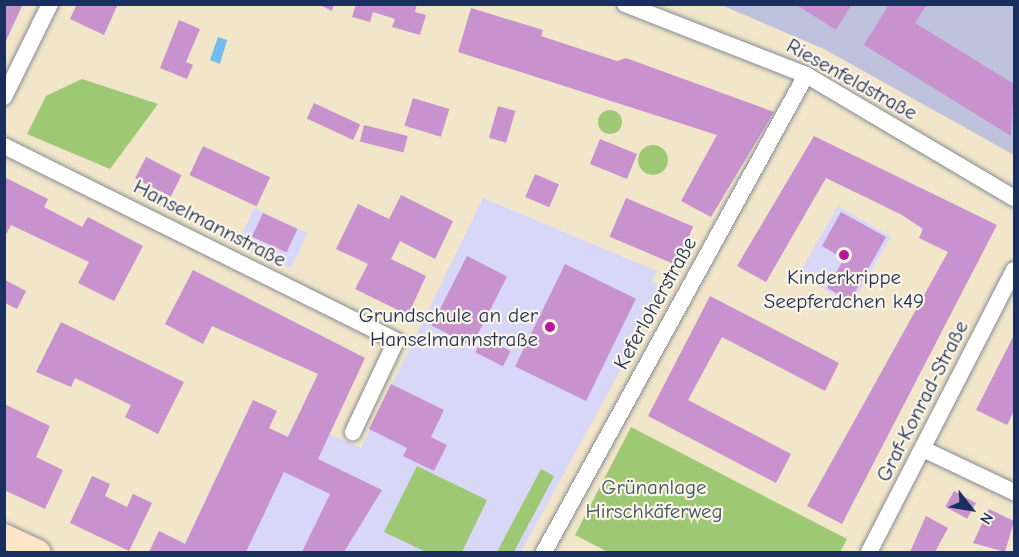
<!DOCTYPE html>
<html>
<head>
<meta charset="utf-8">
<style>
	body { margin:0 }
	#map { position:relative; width:1019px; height:557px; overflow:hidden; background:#f1e6c9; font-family:"Comic Neue",sans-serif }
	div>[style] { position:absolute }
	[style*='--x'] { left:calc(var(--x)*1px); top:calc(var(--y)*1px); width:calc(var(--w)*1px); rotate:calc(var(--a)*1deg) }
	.built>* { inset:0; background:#d8d7f8; transform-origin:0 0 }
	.industrial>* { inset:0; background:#bfc2dd }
	.green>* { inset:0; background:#9fc874; transform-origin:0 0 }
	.round { border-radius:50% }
	.water>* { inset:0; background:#72bbea }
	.building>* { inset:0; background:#c892ce; transform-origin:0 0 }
	.roads { filter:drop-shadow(0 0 2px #868a94) drop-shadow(0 0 2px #868a94) }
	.minor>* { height:16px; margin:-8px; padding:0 8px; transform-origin:8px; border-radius:8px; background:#fff }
	.secondary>* { height:24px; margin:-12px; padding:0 12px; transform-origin:12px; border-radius:12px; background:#fde5c5 }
	.dots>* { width:16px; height:16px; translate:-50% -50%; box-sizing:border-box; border:3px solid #fcf5e5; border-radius:50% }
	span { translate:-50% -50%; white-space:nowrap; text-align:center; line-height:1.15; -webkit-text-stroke:4.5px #fcf5e5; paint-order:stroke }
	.street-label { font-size:21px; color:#1b2f5e }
	.poi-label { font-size:21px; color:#1b2f5e }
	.right { translate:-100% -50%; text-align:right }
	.park-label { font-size:21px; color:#3c5564 }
	.frame { position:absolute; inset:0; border:6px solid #1b2f5e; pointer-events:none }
	.north { position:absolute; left:941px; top:479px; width:60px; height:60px; -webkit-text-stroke:4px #fcf5e5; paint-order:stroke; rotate:121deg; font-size:16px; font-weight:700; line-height:24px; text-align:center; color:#1b2f5e }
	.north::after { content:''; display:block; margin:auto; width:21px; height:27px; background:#1b2f5e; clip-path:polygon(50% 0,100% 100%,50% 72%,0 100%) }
</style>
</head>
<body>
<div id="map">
	<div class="built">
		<div style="clip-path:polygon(483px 198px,657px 271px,652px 282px,665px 289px,521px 552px,149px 552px,159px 531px,185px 543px,253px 400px,277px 411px,269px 428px,287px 436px,296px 419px,361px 448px)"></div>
		<div style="left:838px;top:206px;width:61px;height:79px;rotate:30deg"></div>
		<div style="left:254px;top:208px;width:59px;height:39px;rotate:25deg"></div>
	</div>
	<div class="industrial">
		<div style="clip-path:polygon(721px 5px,1014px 5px,1014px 155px,824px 49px)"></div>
	</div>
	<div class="green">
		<div style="clip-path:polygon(82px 79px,158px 104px,110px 169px,27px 134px,46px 96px)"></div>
		<div class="round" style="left:598px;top:110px;width:24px;height:24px"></div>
		<div class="round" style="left:638px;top:145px;width:30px;height:30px"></div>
		<div style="clip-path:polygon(631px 427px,847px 539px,840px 552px,608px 552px,575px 535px)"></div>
		<div style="clip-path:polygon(417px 466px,487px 500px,462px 552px,426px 552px,384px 532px)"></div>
		<div style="left:541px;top:469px;width:15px;height:95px;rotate:28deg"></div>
	</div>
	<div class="water">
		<div style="clip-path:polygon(218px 37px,227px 40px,220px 64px,210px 60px)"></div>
	</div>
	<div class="building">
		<div style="clip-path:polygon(4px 4px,23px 4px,4px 45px)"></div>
		<div style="clip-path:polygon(77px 4px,118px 4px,104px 35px,70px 19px)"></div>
		<div style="clip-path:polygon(318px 4px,334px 4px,332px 11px)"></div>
		<div style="clip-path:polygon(356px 4px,417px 4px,415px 12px,426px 15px,420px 35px,392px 27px,395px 19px,373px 12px,370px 22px,352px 17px)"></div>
		<div style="clip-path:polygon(795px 4px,852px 4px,836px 30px)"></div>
		<div style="clip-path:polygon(889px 4px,927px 4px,915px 23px,1014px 84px,1011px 136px,864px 45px)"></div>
		<div style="clip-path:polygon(471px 8px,543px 30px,541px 36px,617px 61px,626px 58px,774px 112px,711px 217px,681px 201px,717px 135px,458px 52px)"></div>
		<div style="clip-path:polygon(179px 20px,200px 29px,186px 62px,193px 65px,187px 79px,160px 68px)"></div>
		<div style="left:413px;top:98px;width:38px;height:29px;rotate:17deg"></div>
		<div style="left:314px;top:103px;width:51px;height:17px;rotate:25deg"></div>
		<div style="left:498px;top:106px;width:18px;height:33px;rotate:16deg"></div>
		<div style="left:364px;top:125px;width:45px;height:17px;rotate:14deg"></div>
		<div style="clip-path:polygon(814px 136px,997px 225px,842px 524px,807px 506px,948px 252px,919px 238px,923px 229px,902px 215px,826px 178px,766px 282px,737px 266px)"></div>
		<div style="left:600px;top:139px;width:40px;height:27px;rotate:22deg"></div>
		<div style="left:203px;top:146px;width:74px;height:32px;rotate:25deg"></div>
		<div style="left:146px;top:157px;width:40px;height:24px;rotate:27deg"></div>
		<div style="left:535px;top:174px;width:26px;height:25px;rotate:23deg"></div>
		<div style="clip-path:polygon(4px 177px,48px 199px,44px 207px,82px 227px,88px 217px,143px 246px,114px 301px,78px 283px,89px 262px,11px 225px,4px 238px)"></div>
		<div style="clip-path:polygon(401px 195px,453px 221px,435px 259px,400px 241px,391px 259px,426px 276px,408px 315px,355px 289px,368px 264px,336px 249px,358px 204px,389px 219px)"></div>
		<div style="left:626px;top:198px;width:73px;height:42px;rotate:23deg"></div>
		<div style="clip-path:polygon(841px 212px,886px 237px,850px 301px,827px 288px,844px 259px,822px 246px)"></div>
		<div style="left:263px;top:213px;width:38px;height:26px;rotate:25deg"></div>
		<div style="left:467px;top:256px;width:45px;height:78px;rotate:27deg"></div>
		<div style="left:565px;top:264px;width:79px;height:114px;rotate:26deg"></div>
		<div style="clip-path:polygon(193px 270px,365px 358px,318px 459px,382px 490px,344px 552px,302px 552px,330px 494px,284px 472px,246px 552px,149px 552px,159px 531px,185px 544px,253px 400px,277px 411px,269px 428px,288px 437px,318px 374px,212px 326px,203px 344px,165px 324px)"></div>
		<div style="clip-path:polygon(5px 280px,26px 291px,17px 309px,5px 303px)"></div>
		<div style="clip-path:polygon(710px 296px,839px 363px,825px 391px,722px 337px,688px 400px,791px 454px,776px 483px,648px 416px)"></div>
		<div style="clip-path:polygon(61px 322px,184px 382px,158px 434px,125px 417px,131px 405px,75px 378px,71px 387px,36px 372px)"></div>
		<div style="clip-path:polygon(1014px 335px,1014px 411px,1007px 425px,976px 410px)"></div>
		<div style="left:483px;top:337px;width:31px;height:17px;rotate:27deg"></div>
		<div style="clip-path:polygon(391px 384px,444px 410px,431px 437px,447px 445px,434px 471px,403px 456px,407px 448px,369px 429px)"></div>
		<div style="clip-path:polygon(4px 404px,50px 426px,36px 457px,63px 470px,45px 509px,4px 490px)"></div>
		<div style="clip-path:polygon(92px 476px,110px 484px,105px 496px,127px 507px,133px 494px,152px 503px,129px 551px,70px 523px)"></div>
		<div style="left:954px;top:491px;width:25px;height:18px;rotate:29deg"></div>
		<div style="clip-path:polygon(989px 509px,1014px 521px,1005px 552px,973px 543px)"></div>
		<div style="clip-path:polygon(926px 516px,948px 528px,935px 552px,910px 552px)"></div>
	</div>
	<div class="roads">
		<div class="minor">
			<div style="--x:625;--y:4;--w:194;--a:21.4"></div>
			<div style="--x:806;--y:75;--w:242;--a:30.6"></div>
			<div style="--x:4;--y:97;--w:104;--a:-63.7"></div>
			<div style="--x:4;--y:146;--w:438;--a:26.4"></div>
			<div style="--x:396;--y:341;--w:101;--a:115.3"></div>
			<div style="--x:923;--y:449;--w:101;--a:25.3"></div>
			<div style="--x:544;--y:552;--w:544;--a:-61.22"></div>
			<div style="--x:869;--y:552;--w:317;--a:-62.8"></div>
		</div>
		<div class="secondary">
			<div style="--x:4;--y:536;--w:38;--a:25"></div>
		</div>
	</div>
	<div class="dots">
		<div style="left:844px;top:255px;background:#b5179e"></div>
		<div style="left:550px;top:327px;background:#b5179e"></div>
	</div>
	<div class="street-label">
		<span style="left:852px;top:79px;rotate:29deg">Riesenfeldstraße</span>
		<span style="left:210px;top:223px;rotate:27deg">Hanselmannstraße</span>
		<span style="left:655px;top:303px;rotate:-61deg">Keferloherstraße</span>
		<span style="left:922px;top:401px;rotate:-63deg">Graf-Konrad-Straße</span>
	</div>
	<div class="poi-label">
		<span style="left:844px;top:289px">Kinderkrippe<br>Seepferdchen k49</span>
		<span class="right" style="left:538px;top:327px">Grundschule an der<br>Hanselmannstraße</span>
	</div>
	<div class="park-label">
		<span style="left:654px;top:499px">Grünanlage<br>Hirschkäferweg</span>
	</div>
	<div class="frame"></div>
	<div class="north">N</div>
</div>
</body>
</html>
